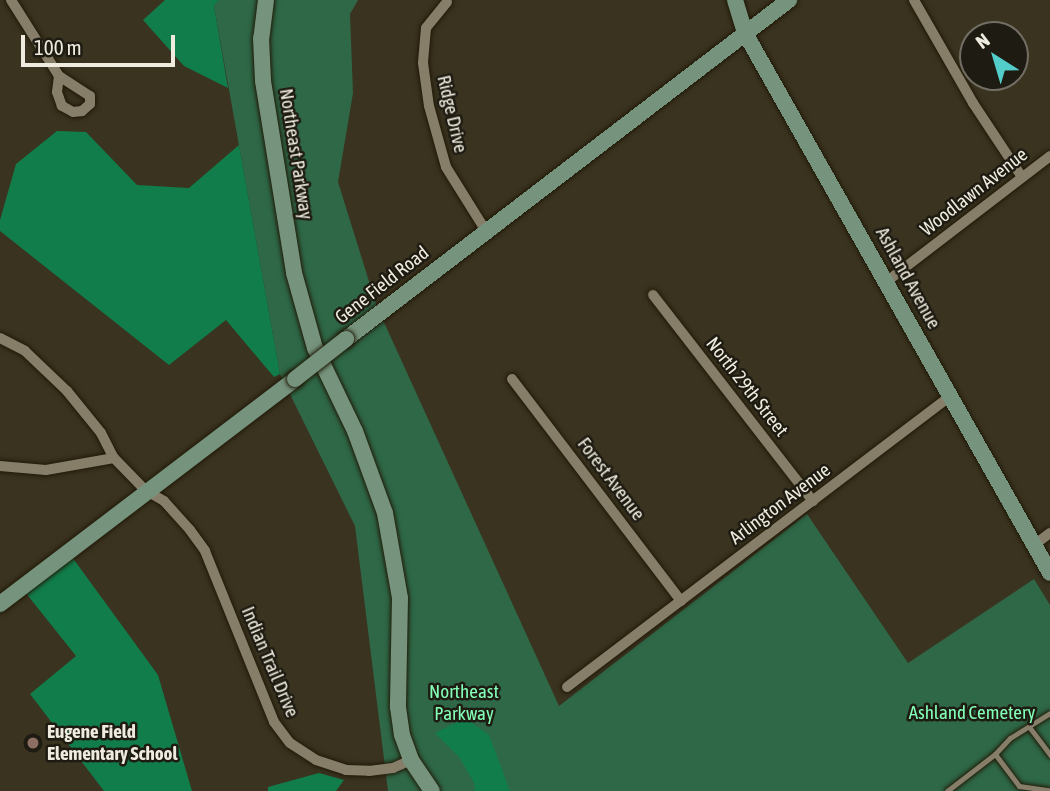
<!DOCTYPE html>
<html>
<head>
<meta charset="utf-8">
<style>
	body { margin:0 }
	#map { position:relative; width:1050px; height:791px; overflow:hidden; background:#3a3320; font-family:"Asap Condensed",sans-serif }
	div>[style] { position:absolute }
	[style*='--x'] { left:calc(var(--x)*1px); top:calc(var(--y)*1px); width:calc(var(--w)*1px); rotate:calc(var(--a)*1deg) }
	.green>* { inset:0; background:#2e6847 }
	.forest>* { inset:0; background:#117d4b }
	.roads { filter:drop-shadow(0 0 2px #211a08) drop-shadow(0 0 2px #211a08) }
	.lane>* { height:5px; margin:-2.5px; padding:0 2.5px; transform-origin:2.5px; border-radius:2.5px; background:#867e69 }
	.street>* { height:10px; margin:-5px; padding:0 5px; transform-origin:5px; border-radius:5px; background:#867e69 }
	.secondary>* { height:16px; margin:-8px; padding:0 8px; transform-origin:8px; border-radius:8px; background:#76947d }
	.bridges { filter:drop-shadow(0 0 2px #211a08) drop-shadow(0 0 2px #211a08) }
	.secondary-bridge>* { height:16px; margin:-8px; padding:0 8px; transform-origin:8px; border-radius:8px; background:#76947d }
	.dots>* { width:19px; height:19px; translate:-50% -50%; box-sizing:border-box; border:4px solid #1e1b12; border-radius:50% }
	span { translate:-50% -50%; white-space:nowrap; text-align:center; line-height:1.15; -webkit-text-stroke:5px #1e1b12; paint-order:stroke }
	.street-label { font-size:19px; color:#efebdf }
	.park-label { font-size:19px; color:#83ffb7 }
	.poi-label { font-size:19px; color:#efebdf; font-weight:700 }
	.left { translate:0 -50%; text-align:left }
	.north { position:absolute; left:959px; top:21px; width:70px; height:70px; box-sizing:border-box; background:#1e1b12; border:2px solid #726e64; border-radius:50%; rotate:323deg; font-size:19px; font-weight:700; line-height:28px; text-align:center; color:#efebdf }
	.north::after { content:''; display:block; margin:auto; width:24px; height:32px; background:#53cdca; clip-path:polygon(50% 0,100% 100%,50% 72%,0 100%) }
	.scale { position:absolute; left:21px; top:35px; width:154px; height:32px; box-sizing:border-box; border:4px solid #efebdf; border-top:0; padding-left:9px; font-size:21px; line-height:24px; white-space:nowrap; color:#efebdf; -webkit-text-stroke:5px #1e1b12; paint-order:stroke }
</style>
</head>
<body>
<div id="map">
	<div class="green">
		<div style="clip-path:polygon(219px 0,358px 0,350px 14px,353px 93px,338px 182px,377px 307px,559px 706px,807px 514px,908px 663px,1034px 579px,1050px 605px,1050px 791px,388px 791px,355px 526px,280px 374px,214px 6px)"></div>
	</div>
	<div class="forest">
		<div style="clip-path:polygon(165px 0,219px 0,214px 6px,228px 88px,184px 66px,143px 20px)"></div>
		<div style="clip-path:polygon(57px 131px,86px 132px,137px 185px,189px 188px,239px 145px,280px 374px,274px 377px,226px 320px,169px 365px,0 231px,0 220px,16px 164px)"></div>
		<div style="clip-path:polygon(72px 557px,158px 675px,192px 791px,104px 791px,30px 694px,76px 656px,25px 592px)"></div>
		<div style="clip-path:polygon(465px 718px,489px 735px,510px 791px,475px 791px,474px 783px,460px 758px,435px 733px)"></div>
		<div style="clip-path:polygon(319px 773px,344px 780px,336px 791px,268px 791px,268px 787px)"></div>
	</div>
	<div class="roads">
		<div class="lane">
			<div style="--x:1030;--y:728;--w:34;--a:53"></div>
			<div style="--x:995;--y:754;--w:40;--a:53"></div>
			<div style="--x:1019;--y:786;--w:30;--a:8"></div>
			<div style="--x:947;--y:791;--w:61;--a:-37.6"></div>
			<div style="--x:995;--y:754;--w:22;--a:-47"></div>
			<div style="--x:1010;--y:738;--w:47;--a:-32"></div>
		</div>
		<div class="street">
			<div style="--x:11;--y:0;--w:90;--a:57.7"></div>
			<div style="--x:914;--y:0;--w:119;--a:60.2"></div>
			<div style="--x:973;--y:103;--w:89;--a:56.5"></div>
			<div style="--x:447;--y:2;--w:33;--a:129"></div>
			<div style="--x:426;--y:28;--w:35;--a:95"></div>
			<div style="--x:423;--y:63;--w:43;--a:82.1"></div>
			<div style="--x:429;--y:106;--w:63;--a:74.4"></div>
			<div style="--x:446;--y:167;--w:75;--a:58"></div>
			<div style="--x:59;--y:76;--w:37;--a:33"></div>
			<div style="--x:90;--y:96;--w:8;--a:90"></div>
			<div style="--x:90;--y:104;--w:11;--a:139"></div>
			<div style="--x:82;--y:111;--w:9;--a:174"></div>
			<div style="--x:73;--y:112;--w:13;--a:-151"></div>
			<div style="--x:62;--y:106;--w:15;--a:-110"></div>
			<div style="--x:57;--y:92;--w:16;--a:-83"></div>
			<div style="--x:886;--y:282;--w:207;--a:-37.5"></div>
			<div style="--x:653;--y:295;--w:261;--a:52.2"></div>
			<div style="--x:0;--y:338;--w:28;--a:27"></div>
			<div style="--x:25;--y:351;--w:58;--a:43.6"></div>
			<div style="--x:67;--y:391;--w:54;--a:51"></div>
			<div style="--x:101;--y:433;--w:28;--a:63"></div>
			<div style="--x:114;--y:458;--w:45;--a:45.9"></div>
			<div style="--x:145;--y:490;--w:22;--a:30"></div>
			<div style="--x:164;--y:501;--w:39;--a:48"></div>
			<div style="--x:190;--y:530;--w:26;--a:54"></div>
			<div style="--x:205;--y:551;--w:184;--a:68"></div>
			<div style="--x:274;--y:722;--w:26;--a:53"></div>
			<div style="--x:290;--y:743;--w:31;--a:33"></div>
			<div style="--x:316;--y:760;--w:32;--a:18"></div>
			<div style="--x:346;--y:770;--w:23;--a:2"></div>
			<div style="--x:369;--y:771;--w:24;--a:-7"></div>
			<div style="--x:393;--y:768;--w:20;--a:-24"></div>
			<div style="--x:512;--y:379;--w:279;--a:52.7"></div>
			<div style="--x:0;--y:466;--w:46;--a:5"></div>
			<div style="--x:46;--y:470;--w:69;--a:-10"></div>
			<div style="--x:1034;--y:545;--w:20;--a:-37"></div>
			<div style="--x:567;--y:687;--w:481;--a:-37.2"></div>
		</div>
		<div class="secondary">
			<div style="--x:266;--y:0;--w:38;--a:97"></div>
			<div style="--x:261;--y:38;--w:43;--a:87.3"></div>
			<div style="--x:263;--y:81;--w:194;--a:80.8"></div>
			<div style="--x:294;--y:273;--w:78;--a:74.4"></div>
			<div style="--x:315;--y:348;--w:92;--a:64.3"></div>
			<div style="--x:355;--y:431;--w:87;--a:69.9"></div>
			<div style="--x:385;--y:513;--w:86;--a:80"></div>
			<div style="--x:400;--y:598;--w:109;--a:91.1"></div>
			<div style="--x:398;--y:707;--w:28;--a:82"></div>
			<div style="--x:402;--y:735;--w:27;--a:70"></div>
			<div style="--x:411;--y:760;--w:37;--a:56"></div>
			<div style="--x:735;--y:0;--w:34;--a:73"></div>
			<div style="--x:745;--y:33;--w:620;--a:60.54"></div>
			<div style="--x:346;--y:339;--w:558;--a:-37.42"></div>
			<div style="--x:0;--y:604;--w:371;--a:-37.3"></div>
		</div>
	</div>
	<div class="bridges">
		<div class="secondary-bridge">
			<div style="--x:295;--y:379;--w:65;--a:-38.1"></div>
		</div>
	</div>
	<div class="dots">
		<div style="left:33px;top:743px;background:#8d6e63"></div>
	</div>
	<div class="street-label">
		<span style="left:452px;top:114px;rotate:77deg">Ridge Drive</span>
		<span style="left:296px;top:154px;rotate:81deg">Northeast Parkway</span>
		<span style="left:974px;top:192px;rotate:-38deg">Woodlawn Avenue</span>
		<span style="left:908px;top:278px;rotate:61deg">Ashland Avenue</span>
		<span style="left:382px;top:285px;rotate:-38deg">Gene Field Road</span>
		<span style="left:747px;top:387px;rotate:52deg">North 29th Street</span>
		<span style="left:611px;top:479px;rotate:53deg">Forest Avenue</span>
		<span style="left:780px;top:504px;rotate:-37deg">Arlington Avenue</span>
		<span style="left:270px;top:662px;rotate:67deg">Indian Trail Drive</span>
	</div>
	<div class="park-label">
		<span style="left:464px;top:703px">Northeast<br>Parkway</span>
		<span style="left:972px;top:713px">Ashland Cemetery</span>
	</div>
	<div class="poi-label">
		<span class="left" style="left:47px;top:743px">Eugene Field<br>Elementary School</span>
	</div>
	<div class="north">N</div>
	<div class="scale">100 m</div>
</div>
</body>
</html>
